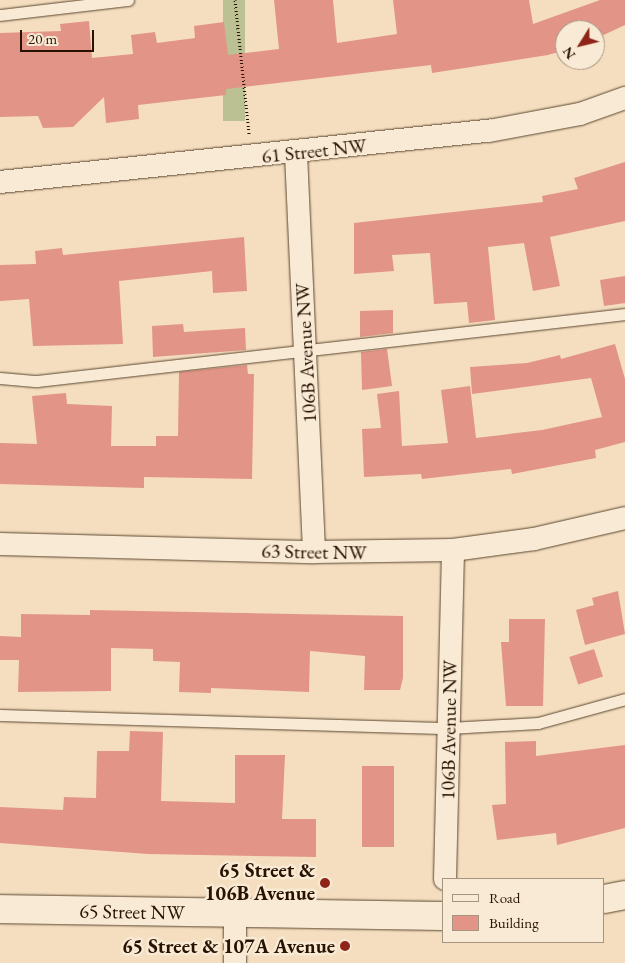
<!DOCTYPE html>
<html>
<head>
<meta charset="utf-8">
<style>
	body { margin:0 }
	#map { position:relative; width:625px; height:963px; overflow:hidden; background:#f4debf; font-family:"EB Garamond",serif }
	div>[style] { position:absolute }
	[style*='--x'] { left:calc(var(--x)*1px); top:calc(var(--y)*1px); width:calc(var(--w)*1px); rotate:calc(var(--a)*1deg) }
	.green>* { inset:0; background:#bbc192; transform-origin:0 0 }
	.building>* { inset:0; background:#e29487; transform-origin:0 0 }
	.path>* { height:3px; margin-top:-1.5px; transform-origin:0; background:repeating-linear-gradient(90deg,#291300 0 1px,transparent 0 3.5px) }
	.roads { filter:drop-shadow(0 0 1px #5c4630) drop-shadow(0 0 1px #5c4630) }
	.service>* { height:11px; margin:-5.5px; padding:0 5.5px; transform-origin:5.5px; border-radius:5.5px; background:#f8ead5 }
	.minor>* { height:22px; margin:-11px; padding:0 11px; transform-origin:11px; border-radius:11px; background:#f8ead5 }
	.tertiary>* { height:28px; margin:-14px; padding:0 14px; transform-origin:14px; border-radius:14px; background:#f8ead5 }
	.dots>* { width:14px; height:14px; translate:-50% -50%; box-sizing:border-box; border:2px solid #f8ead5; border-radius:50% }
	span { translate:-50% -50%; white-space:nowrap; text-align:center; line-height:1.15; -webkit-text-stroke:5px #f8ead5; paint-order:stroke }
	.street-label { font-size:20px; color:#291300 }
	.poi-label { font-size:20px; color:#291300; font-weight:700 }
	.right { translate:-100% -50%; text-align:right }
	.legend { position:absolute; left:442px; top:878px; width:162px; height:65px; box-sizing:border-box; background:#f8ead5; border:1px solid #a59480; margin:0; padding:6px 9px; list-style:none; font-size:15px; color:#291300 }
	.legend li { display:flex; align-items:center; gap:10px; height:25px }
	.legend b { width:25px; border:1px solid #a59480 }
	.north { position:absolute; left:555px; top:20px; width:50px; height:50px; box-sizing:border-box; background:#f8ead5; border:1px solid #a59480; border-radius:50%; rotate:234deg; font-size:14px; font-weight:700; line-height:20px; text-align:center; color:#291300 }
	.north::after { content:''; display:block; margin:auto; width:18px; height:22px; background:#8f2418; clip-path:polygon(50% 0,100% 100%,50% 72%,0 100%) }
	.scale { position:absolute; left:20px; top:30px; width:74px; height:22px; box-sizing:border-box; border:2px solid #291300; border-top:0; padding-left:6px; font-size:15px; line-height:18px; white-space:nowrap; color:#291300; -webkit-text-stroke:4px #f8ead5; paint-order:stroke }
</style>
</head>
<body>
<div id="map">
	<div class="green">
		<div style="left:223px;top:0;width:22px;height:121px"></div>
	</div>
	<div class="building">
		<div style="clip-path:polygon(274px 0,333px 0,337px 43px,397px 34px,393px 0,529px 0,533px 24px,600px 0,625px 0,625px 25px,595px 39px,595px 30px,565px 30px,565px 50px,548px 55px,432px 73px,431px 65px,226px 89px,226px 95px,138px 105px,139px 119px,106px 123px,104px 97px,73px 127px,43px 128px,38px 116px,0 117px,0 33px,61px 31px,60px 24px,89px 21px,92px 58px,133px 54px,131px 35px,155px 32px,157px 43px,195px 38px,194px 26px,224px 22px,228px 55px,279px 49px)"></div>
		<div style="clip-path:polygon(625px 162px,625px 221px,550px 237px,560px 286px,533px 291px,524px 243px,488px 247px,495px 320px,469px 323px,467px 302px,434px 304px,430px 253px,392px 255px,394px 271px,354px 274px,354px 223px,543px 202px,542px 196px,578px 189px,574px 178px)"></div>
		<div style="clip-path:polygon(244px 237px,247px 291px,213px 293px,212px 271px,119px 281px,123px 344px,33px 346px,29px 299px,0 301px,0 265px,36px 264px,35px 251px,62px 248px,63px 255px)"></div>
		<div style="clip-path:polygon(625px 276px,625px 303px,604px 306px,600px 280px)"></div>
		<div style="clip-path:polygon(393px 310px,393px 333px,360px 337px,360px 311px)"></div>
		<div style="clip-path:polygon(183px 324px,184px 332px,245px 328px,246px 350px,153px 357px,152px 326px)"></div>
		<div style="clip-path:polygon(615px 344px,625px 379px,625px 442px,595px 450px,596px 458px,512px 474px,511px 469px,422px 479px,421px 474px,364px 477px,362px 429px,381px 428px,377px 394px,399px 391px,402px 446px,448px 443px,441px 390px,470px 386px,476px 438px,542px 430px,602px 417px,591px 378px,472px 394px,470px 367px,527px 363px,560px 355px,561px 359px)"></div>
		<div style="clip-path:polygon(387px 349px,392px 386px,362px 390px,361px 352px)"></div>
		<div style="clip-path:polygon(247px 365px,248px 374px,254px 374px,252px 479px,144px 477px,144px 488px,0 484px,0 443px,37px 444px,32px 396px,66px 393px,67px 404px,112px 406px,111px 446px,156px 446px,156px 436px,178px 436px,179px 372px)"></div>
		<div style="clip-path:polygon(618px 591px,625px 634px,585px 645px,576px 610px,594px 605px,592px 598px)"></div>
		<div style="clip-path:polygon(90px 610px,403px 616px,403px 678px,400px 690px,364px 690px,365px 656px,310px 651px,309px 692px,211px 688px,211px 693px,179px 692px,180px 662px,153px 661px,153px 649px,111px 648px,111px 691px,18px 692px,19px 660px,0 660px,0 636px,21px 637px,21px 614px,90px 615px)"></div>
		<div style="clip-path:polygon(509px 619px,545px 619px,543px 706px,506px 706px,501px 642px,509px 642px)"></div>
		<div style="left:594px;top:649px;width:29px;height:26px;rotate:72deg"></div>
		<div style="clip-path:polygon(130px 731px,163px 732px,161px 801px,235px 803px,235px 755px,285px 755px,282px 819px,316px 819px,316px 857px,148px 854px,0 843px,0 807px,63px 810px,64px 797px,96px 798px,97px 751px,129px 751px)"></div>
		<div style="clip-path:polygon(536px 741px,536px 756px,625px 745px,625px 828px,557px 845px,556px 833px,497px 840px,492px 805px,506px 804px,505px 742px)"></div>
		<div style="left:362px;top:766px;width:32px;height:81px"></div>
	</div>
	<div class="path">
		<div style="--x:235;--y:0;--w:135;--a:84"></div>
	</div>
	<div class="roads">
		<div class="service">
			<div style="--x:0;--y:15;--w:129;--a:-6.7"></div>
			<div style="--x:0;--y:378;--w:37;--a:5"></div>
			<div style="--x:37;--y:381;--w:592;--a:-6.5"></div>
			<div style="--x:0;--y:715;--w:449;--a:1.7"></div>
			<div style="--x:449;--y:728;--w:89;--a:-3.2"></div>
			<div style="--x:538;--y:723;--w:90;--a:-15.4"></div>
		</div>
		<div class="minor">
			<div style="--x:296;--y:154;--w:398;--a:87.4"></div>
			<div style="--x:0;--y:182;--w:492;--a:-6"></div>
			<div style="--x:489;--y:131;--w:93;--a:-10.6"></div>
			<div style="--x:580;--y:114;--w:48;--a:-19.6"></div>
			<div style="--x:0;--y:544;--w:314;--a:1.5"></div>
			<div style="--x:314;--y:552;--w:139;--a:-0.8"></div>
			<div style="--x:453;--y:550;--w:82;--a:-7.7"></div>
			<div style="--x:534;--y:539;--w:93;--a:-13"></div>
			<div style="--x:445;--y:879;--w:329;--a:-88.6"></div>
			<div style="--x:235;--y:963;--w:48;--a:-90"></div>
		</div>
		<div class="tertiary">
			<div style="--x:604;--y:899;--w:21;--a:-11"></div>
			<div style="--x:0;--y:909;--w:444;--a:0.9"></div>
		</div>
	</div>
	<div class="dots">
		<div style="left:325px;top:883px;background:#8f2418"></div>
		<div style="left:345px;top:946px;background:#8f2418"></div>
	</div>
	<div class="street-label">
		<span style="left:314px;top:151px;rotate:-6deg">61 Street NW</span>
		<span style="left:306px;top:353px;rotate:-93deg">106B Avenue NW</span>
		<span style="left:314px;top:552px;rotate:1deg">63 Street NW</span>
		<span style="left:449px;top:730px;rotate:-89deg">106B Avenue NW</span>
		<span style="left:132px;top:912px;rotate:1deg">65 Street NW</span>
	</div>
	<div class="poi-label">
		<span class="right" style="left:315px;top:882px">65 Street &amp;<br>106B Avenue</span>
		<span class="right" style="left:335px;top:946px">65 Street &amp; 107A Avenue</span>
	</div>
	<ul class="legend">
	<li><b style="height:6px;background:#f8ead5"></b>Road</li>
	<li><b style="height:14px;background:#e29487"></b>Building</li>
	</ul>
	<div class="north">N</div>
	<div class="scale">20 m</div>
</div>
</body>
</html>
